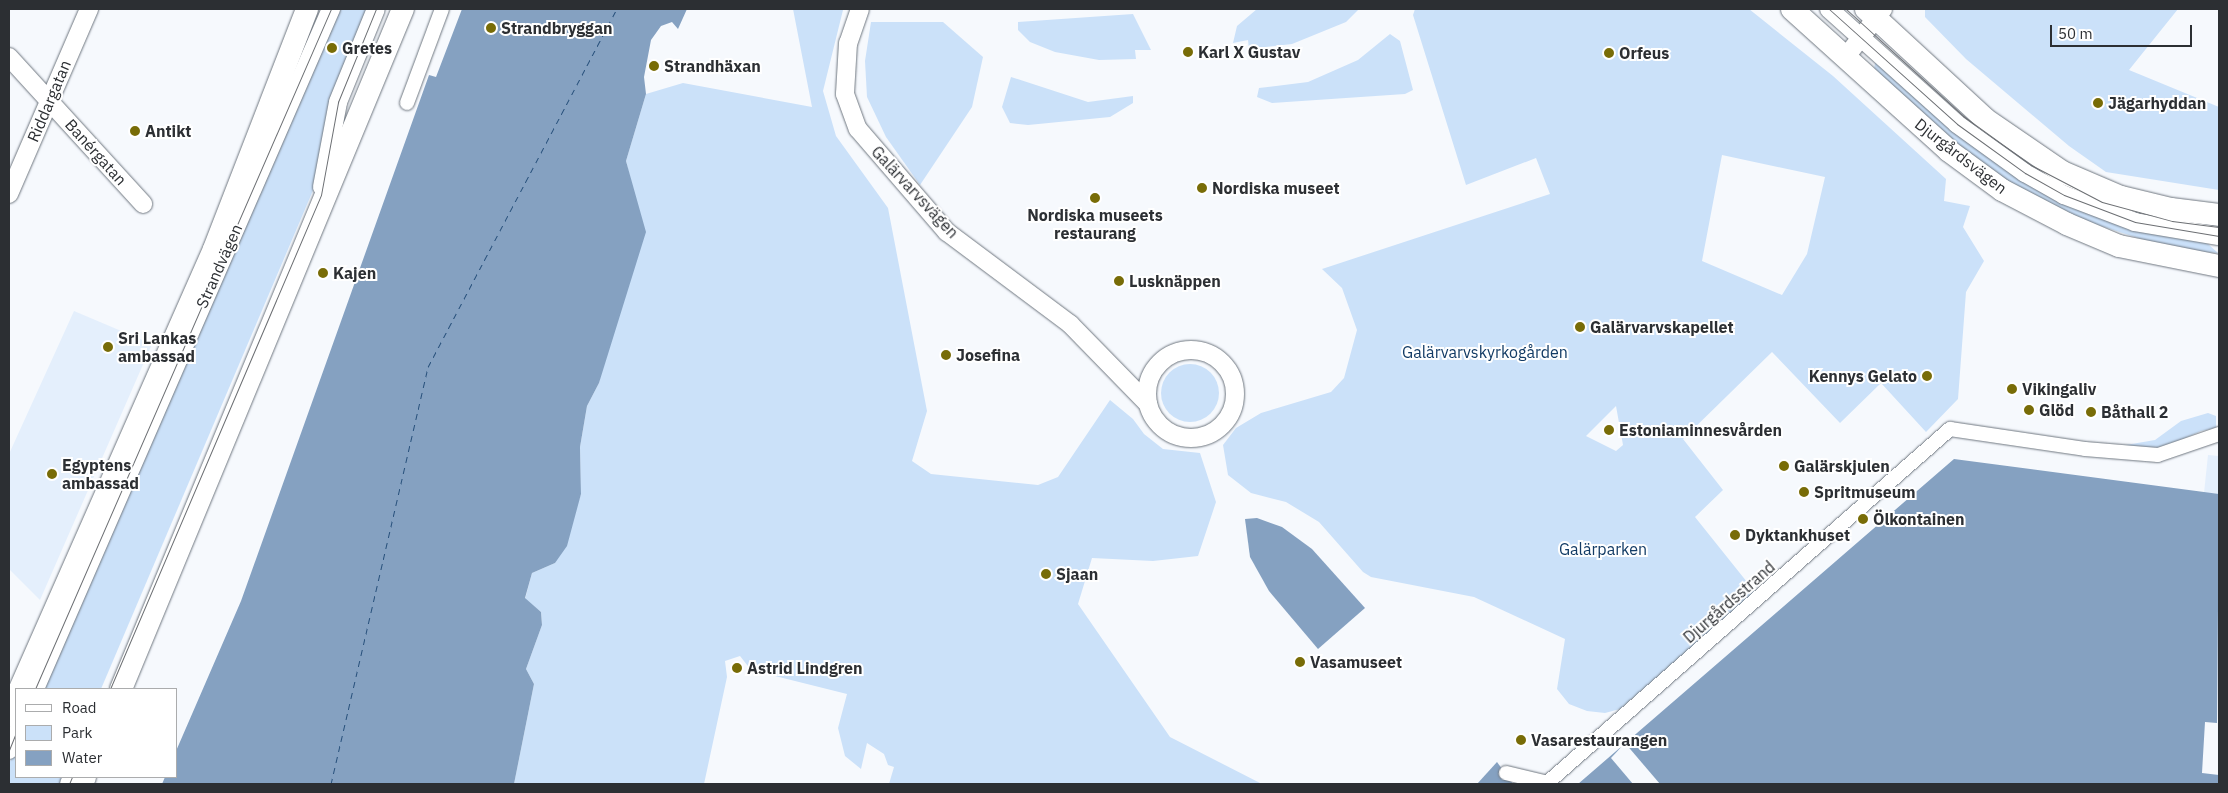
<!DOCTYPE html>
<html>
<head>
<meta charset="utf-8">
<style>
	body { margin:0 }
	#map { position:relative; width:2228px; height:793px; overflow:hidden; background:#f6f9fd; font-family:"IBM Plex Sans",sans-serif }
	div>[style] { position:absolute }
	[style*='--x'] { left:calc(var(--x)*1px); top:calc(var(--y)*1px); width:calc(var(--w)*1px); rotate:calc(var(--a)*1deg) }
	.built>* { inset:0; background:#e4effc }
	.green>* { inset:0; background:#cbe1f9 }
	.round { border-radius:50% }
	.water>* { inset:0; background:#85a1c1 }
	.pier>* { inset:0; background:#f6f9fd }
	.ferry>* { height:1px; margin-top:-0.5px; transform-origin:0; background:repeating-linear-gradient(90deg,#27507b 0 6px,transparent 0 11px) }
	.roads { filter:drop-shadow(0 0 1px #6f7780) drop-shadow(0 0 1px #6f7780) }
	.pedestrian>* { height:14px; margin:-7px; padding:0 7px; transform-origin:7px; border-radius:7px; background:#fff }
	.minor>* { height:18px; margin:-9px; padding:0 9px; transform-origin:9px; border-radius:9px; background:#fff }
	.minor>.ring { margin:-9px; padding:0; box-sizing:content-box; background:none; border:18px solid #fff; border-radius:50% }
	.tertiary>* { height:22px; margin:-11px; padding:0 11px; transform-origin:11px; border-radius:11px; background:#fff }
	.tram>* { height:1px; margin:-0.5px; padding:0 0.5px; transform-origin:0.5px; border-radius:0.5px; background:#6c6f73 }
	.dots>* { width:14px; height:14px; translate:-50% -50%; box-sizing:border-box; border:2px solid #fff; border-radius:50% }
	span { translate:-50% -50%; white-space:nowrap; text-align:center; line-height:1.15; -webkit-text-stroke:4px #fff; paint-order:stroke }
	.poi-label { font-size:16px; color:#2c2f33; font-weight:700 }
	.left { translate:0 -50%; text-align:left }
	.right { translate:-100% -50%; text-align:right }
	.street-label { font-size:16px; color:#2c2f33 }
	.park-label { font-size:16px; color:#123b65 }
	.frame { position:absolute; inset:0; border:10px solid #2c2f33; pointer-events:none }
	.legend { position:absolute; left:15px; top:688px; width:162px; height:90px; box-sizing:border-box; background:#fff; border:1px solid #abacad; margin:0; padding:6px 9px; list-style:none; font-size:15px; color:#2c2f33 }
	.legend li { display:flex; align-items:center; gap:10px; height:25px }
	.legend b { width:25px; border:1px solid #abacad }
	.scale { position:absolute; left:2050px; top:25px; width:142px; height:22px; box-sizing:border-box; border:2px solid #2c2f33; border-top:0; padding-left:6px; font-size:15px; line-height:18px; white-space:nowrap; color:#2c2f33; -webkit-text-stroke:4px #fff; paint-order:stroke }
</style>
</head>
<body>
<div id="map">
	<div class="built">
		<div style="clip-path:polygon(74px 311px,152px 344px,40px 600px,9px 569px,9px 454px)"></div>
		<div style="clip-path:polygon(2208px 455px,2219px 456px,2219px 494px,2204px 493px)"></div>
	</div>
	<div class="green">
		<div style="clip-path:polygon(338px 9px,369px 9px,317px 181px,101px 689px,41px 689px)"></div>
		<div style="clip-path:polygon(793px 9px,843px 10px,823px 91px,836px 136px,888px 208px,927px 411px,912px 461px,931px 474px,1038px 485px,1058px 477px,1110px 400px,1133px 419px,1144px 434px,1163px 449px,1200px 453px,1216px 502px,1198px 556px,1153px 561px,1092px 558px,1078px 604px,1170px 737px,1262px 784px,889px 784px,894px 767px,888px 765px,884px 754px,867px 743px,861px 769px,845px 756px,838px 728px,847px 694px,751px 670px,740px 656px,725px 661px,727px 677px,704px 784px,514px 784px,534px 684px,526px 669px,542px 625px,541px 612px,525px 599px,532px 573px,555px 563px,581px 494px,580px 447px,587px 406px,599px 383px,634px 193px,626px 161px,646px 94px,683px 83px,812px 107px)"></div>
		<div style="clip-path:polygon(1257px 9px,1359px 9px,1346px 22px,1292px 44px,1249px 49px,1248px 40px,1233px 43px,1237px 26px)"></div>
		<div style="clip-path:polygon(evenodd,1415px 9px,1749px 9px,1833px 76px,1946px 179px,1944px 201px,1970px 206px,1963px 227px,1984px 261px,1966px 292px,1958px 399px,1926px 432px,1881px 383px,1840px 423px,1772px 352px,1683px 439px,1723px 490px,1695px 517px,1755px 592px,1620px 709px,1605px 713px,1587px 711px,1569px 704px,1557px 689px,1565px 639px,1474px 597px,1371px 577px,1363px 572px,1319px 522px,1286px 502px,1251px 493px,1228px 475px,1223px 445px,1236px 428px,1261px 413px,1331px 392px,1344px 378px,1357px 330px,1342px 288px,1322px 269px,1550px 194px,1536px 158px,1466px 185px,1413px 15px,1415px 9px,1722px 155px,1825px 177px,1807px 254px,1782px 295px,1702px 261px,1722px 155px,1415px 9px,1616px 406px,1623px 445px,1616px 451px,1586px 436px,1616px 406px)"></div>
		<div style="clip-path:polygon(1925px 9px,2178px 9px,2129px 70px,2219px 107px,2219px 190px,2106px 172px,2069px 146px,1966px 59px,1925px 17px)"></div>
		<div style="clip-path:polygon(1133px 14px,1151px 50px,1135px 50px,1136px 59px,1099px 60px,1055px 52px,1030px 42px,1018px 30px,1018px 22px)"></div>
		<div style="clip-path:polygon(871px 22px,943px 22px,983px 57px,972px 107px,920px 185px,886px 137px,867px 97px,865px 61px)"></div>
		<div style="clip-path:polygon(1390px 34px,1400px 41px,1413px 90px,1405px 94px,1272px 103px,1257px 97px,1259px 88px,1308px 82px,1358px 60px)"></div>
		<div style="clip-path:polygon(1882px 61px,1991px 159px,2208px 244px,2218px 253px,2175px 250px,2058px 212px,1983px 166px,1874px 70px,1875px 63px)"></div>
		<div style="clip-path:polygon(1011px 77px,1088px 102px,1133px 96px,1133px 103px,1110px 117px,1028px 125px,1010px 123px,1002px 107px)"></div>
		<div class="round" style="left:1161px;top:364px;width:58px;height:58px"></div>
		<div style="clip-path:polygon(2208px 413px,2216px 416px,2216px 428px,2201px 431px,2157px 451px,2120px 446px,2155px 440px,2181px 421px)"></div>
		<div style="clip-path:polygon(16px 747px,16px 777px,64px 777px,60px 784px,9px 784px,9px 764px)"></div>
	</div>
	<div class="water">
		<div style="clip-path:polygon(462px 9px,687px 9px,678px 29px,672px 22px,661px 26px,651px 40px,644px 77px,646px 94px,626px 161px,646px 232px,599px 383px,587px 406px,580px 447px,581px 494px,567px 546px,555px 563px,532px 573px,525px 598px,541px 612px,542px 625px,526px 669px,534px 684px,514px 784px,162px 784px,165px 777px,176px 777px,176px 751px,241px 601px,429px 75px,436px 77px)"></div>
		<div style="clip-path:polygon(1954px 459px,2219px 494px,2217px 723px,2205px 722px,2202px 773px,2219px 775px,2219px 784px,1578px 784px)"></div>
		<div style="clip-path:polygon(1257px 518px,1282px 527px,1312px 549px,1365px 608px,1318px 649px,1269px 591px,1250px 557px,1245px 519px)"></div>
		<div style="clip-path:polygon(1497px 762px,1513px 784px,1477px 784px)"></div>
	</div>
	<div class="pier">
		<div style="clip-path:polygon(1625px 743px,1660px 784px,1633px 784px,1611px 758px)"></div>
	</div>
	<div class="ferry">
		<div style="--x:331;--y:784;--w:428;--a:-76.9"></div>
		<div style="--x:428;--y:367;--w:405;--a:-62.2"></div>
	</div>
	<div class="roads">
		<div class="pedestrian">
			<div style="--x:407;--y:103;--w:100;--a:-69.6"></div>
			<div style="--x:1506;--y:773;--w:43;--a:13.4"></div>
			<div style="--x:1546;--y:784;--w:538;--a:-41.31"></div>
			<div style="--x:1950;--y:429;--w:136;--a:8.4"></div>
			<div style="--x:2085;--y:449;--w:73;--a:4.7"></div>
			<div style="--x:2158;--y:455;--w:65;--a:-19"></div>
		</div>
		<div class="minor">
			<div style="--x:860;--y:9;--w:36;--a:109"></div>
			<div style="--x:848;--y:43;--w:51;--a:93.4"></div>
			<div style="--x:845;--y:94;--w:37;--a:70"></div>
			<div style="--x:858;--y:129;--w:136;--a:49.2"></div>
			<div style="--x:947;--y:232;--w:154;--a:36.8"></div>
			<div style="--x:1070;--y:324;--w:112;--a:45.7"></div>
			<div style="--x:1829;--y:9;--w:172;--a:41.9"></div>
			<div style="--x:1957;--y:124;--w:84;--a:35.8"></div>
			<div style="--x:2025;--y:173;--w:45;--a:29.4"></div>
			<div style="--x:2064;--y:195;--w:76;--a:20.8"></div>
			<div style="--x:2135;--y:222;--w:85;--a:9.5"></div>
			<div style="--x:9;--y:57;--w:199;--a:47.6"></div>
			<div style="--x:1845;--y:58;--w:62;--a:-52.2"></div>
			<div style="--x:322;--y:187;--w:86;--a:-79.3"></div>
			<div style="--x:338;--y:102;--w:100;--a:-67.8"></div>
			<div style="--x:9;--y:194;--w:202;--a:-66.6"></div>
			<div class="ring" style="left:1147px;top:350px;width:70px;height:70px"></div>
			<div style="--x:35;--y:689;--w:742;--a:-66.48"></div>
			<div style="--x:9;--y:750;--w:18;--a:-68"></div>
			<div style="--x:69;--y:784;--w:8;--a:-67"></div>
		</div>
		<div class="tertiary">
			<div style="--x:1792;--y:9;--w:212;--a:42.1"></div>
			<div style="--x:1949;--y:151;--w:66;--a:36.3"></div>
			<div style="--x:2002;--y:190;--w:73;--a:27.6"></div>
			<div style="--x:2067;--y:224;--w:56;--a:22.9"></div>
			<div style="--x:2119;--y:246;--w:102;--a:11.3"></div>
			<div style="--x:1866;--y:9;--w:162;--a:42.7"></div>
			<div style="--x:1985;--y:119;--w:93;--a:34.5"></div>
			<div style="--x:2062;--y:172;--w:64;--a:23"></div>
			<div style="--x:2121;--y:197;--w:51;--a:13.5"></div>
			<div style="--x:2171;--y:209;--w:48;--a:7.1"></div>
			<div style="--x:20;--y:689;--w:481;--a:-66.2"></div>
			<div style="--x:214;--y:249;--w:257;--a:-68.8"></div>
			<div style="--x:121;--y:689;--w:736;--a:-67.48"></div>
			<div style="--x:9;--y:716;--w:19;--a:-69"></div>
			<div style="--x:82;--y:784;--w:8;--a:-67"></div>
		</div>
	</div>
	<div class="tram">
		<div style="--x:1829;--y:9;--w:172;--a:41.9"></div>
		<div style="--x:1957;--y:124;--w:84;--a:35.8"></div>
		<div style="--x:2025;--y:173;--w:45;--a:29.4"></div>
		<div style="--x:2064;--y:195;--w:76;--a:20.8"></div>
		<div style="--x:2135;--y:222;--w:85;--a:9.5"></div>
		<div style="--x:1846;--y:9;--w:159;--a:42.4"></div>
		<div style="--x:1963;--y:116;--w:84;--a:35.8"></div>
		<div style="--x:2031;--y:165;--w:80;--a:27.5"></div>
		<div style="--x:2102;--y:202;--w:73;--a:15.2"></div>
		<div style="--x:2172;--y:221;--w:47;--a:7.3"></div>
		<div style="--x:35;--y:689;--w:742;--a:-66.48"></div>
		<div style="--x:110;--y:689;--w:537;--a:-66.87"></div>
		<div style="--x:321;--y:195;--w:95;--a:-79.6"></div>
		<div style="--x:338;--y:102;--w:100;--a:-67.8"></div>
		<div style="--x:9;--y:750;--w:18;--a:-68"></div>
		<div style="--x:69;--y:784;--w:8;--a:-67"></div>
	</div>
	<div class="dots">
		<div style="left:491px;top:28px;background:#786c07"></div>
		<div style="left:332px;top:48px;background:#786c07"></div>
		<div style="left:1188px;top:52px;background:#786c07"></div>
		<div style="left:1609px;top:53px;background:#786c07"></div>
		<div style="left:654px;top:66px;background:#786c07"></div>
		<div style="left:2098px;top:103px;background:#786c07"></div>
		<div style="left:135px;top:131px;background:#786c07"></div>
		<div style="left:1202px;top:188px;background:#786c07"></div>
		<div style="left:1095px;top:198px;background:#786c07"></div>
		<div style="left:323px;top:273px;background:#786c07"></div>
		<div style="left:1119px;top:281px;background:#786c07"></div>
		<div style="left:1580px;top:327px;background:#786c07"></div>
		<div style="left:108px;top:347px;background:#786c07"></div>
		<div style="left:946px;top:355px;background:#786c07"></div>
		<div style="left:1927px;top:376px;background:#786c07"></div>
		<div style="left:2012px;top:389px;background:#786c07"></div>
		<div style="left:2029px;top:410px;background:#786c07"></div>
		<div style="left:2091px;top:412px;background:#786c07"></div>
		<div style="left:1609px;top:430px;background:#786c07"></div>
		<div style="left:1784px;top:466px;background:#786c07"></div>
		<div style="left:52px;top:474px;background:#786c07"></div>
		<div style="left:1804px;top:492px;background:#786c07"></div>
		<div style="left:1863px;top:519px;background:#786c07"></div>
		<div style="left:1735px;top:535px;background:#786c07"></div>
		<div style="left:1046px;top:574px;background:#786c07"></div>
		<div style="left:1300px;top:662px;background:#786c07"></div>
		<div style="left:737px;top:668px;background:#786c07"></div>
		<div style="left:1521px;top:740px;background:#786c07"></div>
	</div>
	<div class="poi-label">
		<span class="left" style="left:501px;top:28px">Strandbryggan</span>
		<span class="left" style="left:342px;top:48px">Gretes</span>
		<span class="left" style="left:1198px;top:52px">Karl X Gustav</span>
		<span class="left" style="left:1619px;top:53px">Orfeus</span>
		<span class="left" style="left:664px;top:66px">Strandhäxan</span>
		<span class="left" style="left:2108px;top:103px">Jägarhyddan</span>
		<span class="left" style="left:145px;top:131px">Antikt</span>
		<span class="left" style="left:1212px;top:188px">Nordiska museet</span>
		<span style="left:1095px;top:224px">Nordiska museets<br>restaurang</span>
		<span class="left" style="left:333px;top:273px">Kajen</span>
		<span class="left" style="left:1129px;top:281px">Lusknäppen</span>
		<span class="left" style="left:1590px;top:327px">Galärvarvskapellet</span>
		<span class="left" style="left:118px;top:347px">Sri Lankas<br>ambassad</span>
		<span class="left" style="left:956px;top:355px">Josefina</span>
		<span class="right" style="left:1917px;top:376px">Kennys Gelato</span>
		<span class="left" style="left:2022px;top:389px">Vikingaliv</span>
		<span class="left" style="left:2039px;top:410px">Glöd</span>
		<span class="left" style="left:2101px;top:412px">Båthall 2</span>
		<span class="left" style="left:1619px;top:430px">Estoniaminnesvården</span>
		<span class="left" style="left:62px;top:474px">Egyptens<br>ambassad</span>
		<span class="left" style="left:1794px;top:466px">Galärskjulen</span>
		<span class="left" style="left:1814px;top:492px">Spritmuseum</span>
		<span class="left" style="left:1873px;top:519px">Ölkontainen</span>
		<span class="left" style="left:1745px;top:535px">Dyktankhuset</span>
		<span class="left" style="left:1056px;top:574px">Sjaan</span>
		<span class="left" style="left:1310px;top:662px">Vasamuseet</span>
		<span class="left" style="left:747px;top:668px">Astrid Lindgren</span>
		<span class="left" style="left:1531px;top:740px">Vasarestaurangen</span>
	</div>
	<div class="street-label">
		<span style="left:49px;top:101px;rotate:-67deg">Riddargatan</span>
		<span style="left:96px;top:152px;rotate:48deg">Banérgatan</span>
		<span style="left:1961px;top:156px;rotate:38deg">Djurgårdsvägen</span>
		<span style="left:915px;top:192px;rotate:47deg">Galärvarvsvägen</span>
		<span style="left:219px;top:266px;rotate:-66deg">Strandvägen</span>
		<span style="left:1729px;top:602px;rotate:-41deg">Djurgårdsstrand</span>
	</div>
	<div class="park-label">
		<span style="left:1485px;top:352px">Galärvarvskyrkogården</span>
		<span style="left:1603px;top:549px">Galärparken</span>
	</div>
	<div class="frame"></div>
	<ul class="legend">
	<li><b style="height:6px;background:#fff"></b>Road</li>
	<li><b style="height:14px;background:#cbe1f9"></b>Park</li>
	<li><b style="height:14px;background:#85a1c1"></b>Water</li>
	</ul>
	<div class="scale">50 m</div>
</div>
</body>
</html>
